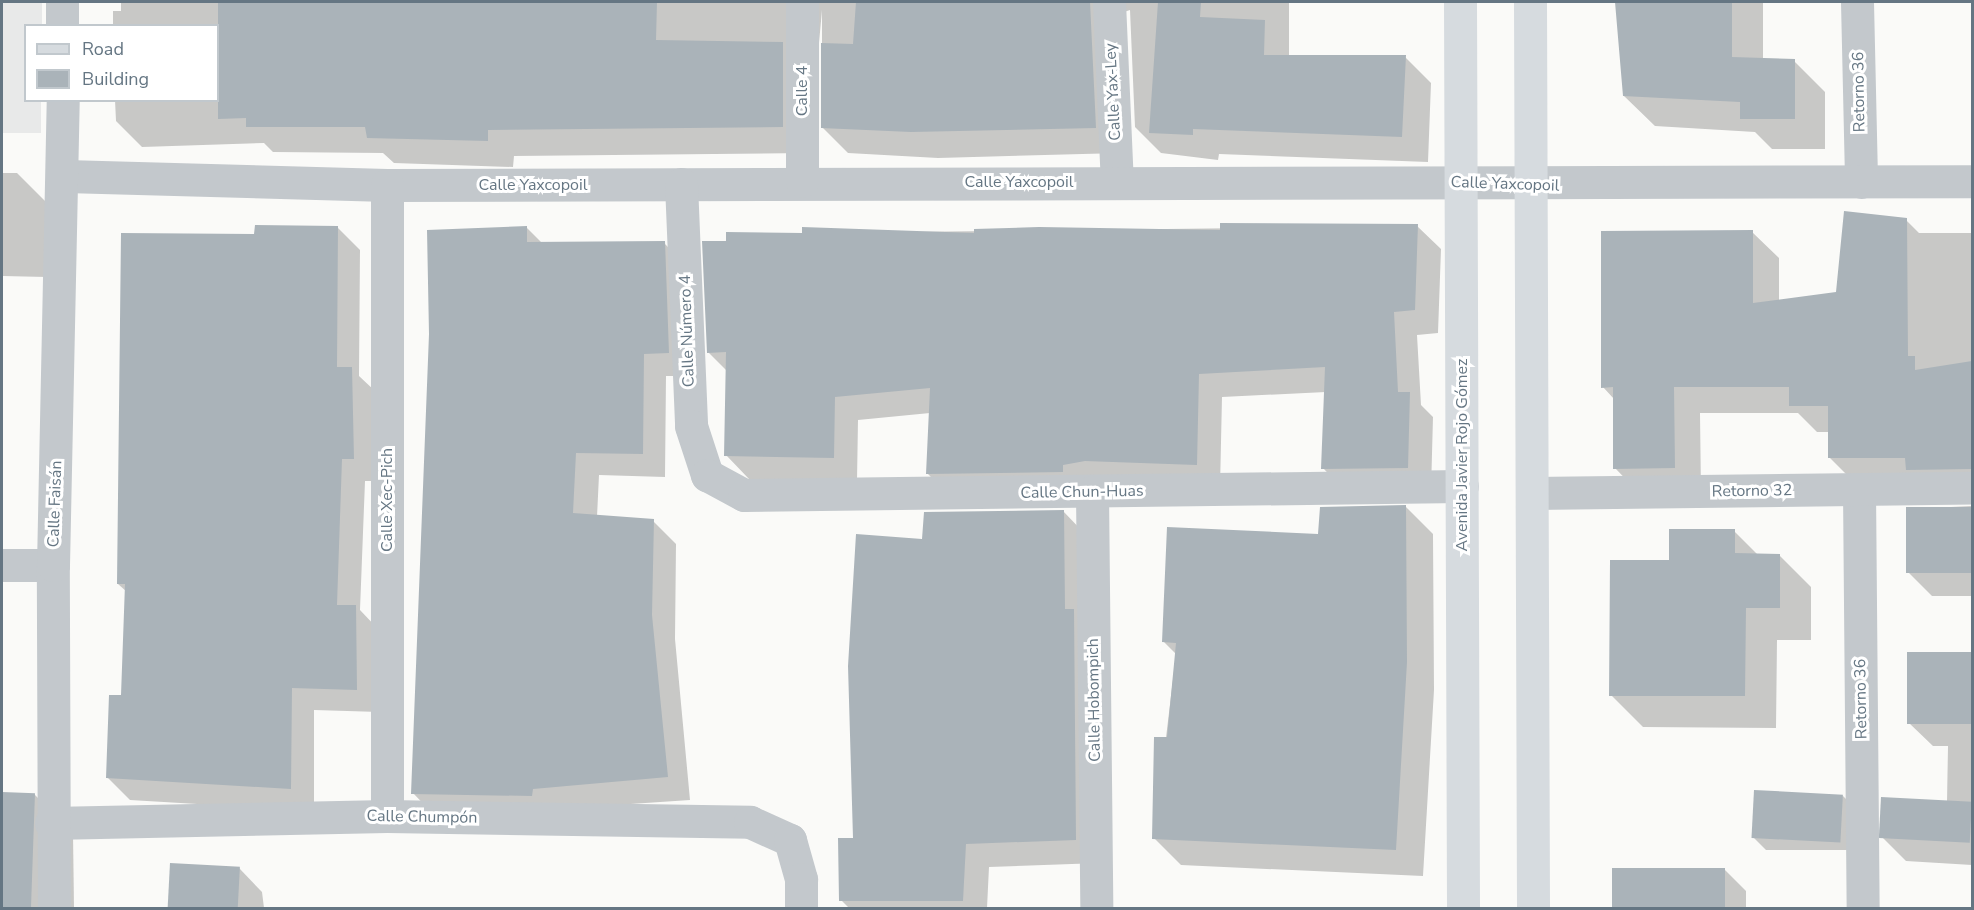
<!DOCTYPE html>
<html>
<head>
<meta charset="utf-8">
<style>
	body { margin:0 }
	#map { position:relative; width:1974px; height:910px; overflow:hidden; background:#fafaf8; font-family:"Nunito Sans",sans-serif }
	div>[style] { position:absolute }
	[style*='--x'] { left:calc(var(--x)*1px); top:calc(var(--y)*1px); width:calc(var(--w)*1px); rotate:calc(var(--a)*1deg) }
	.built>* { inset:0; background:#e8e9e9 }
	.shadow>* { inset:0; background:#0003 }
	.building>* { inset:0; background:#aab3b9; transform-origin:0 0 }
	.minor>* { height:33px; margin:-16.5px; padding:0 16.5px; transform-origin:16.5px; border-radius:16.5px; background:#c3c8cc }
	.major>* { height:33px; margin:-16.5px; padding:0 16.5px; transform-origin:16.5px; border-radius:16.5px; background:#d6dbdf }
	span { translate:-50% -50%; white-space:nowrap; text-align:center; line-height:1.15; -webkit-text-stroke:6px #fff; paint-order:stroke }
	.street-label { font-size:16px; color:#657683 }
	.frame { position:absolute; inset:0; border:3px solid #657683; pointer-events:none }
	.legend { position:absolute; left:24px; top:24px; width:195px; height:78px; box-sizing:border-box; background:#fff; border:2px solid #c1c8cd; margin:0; padding:8px 10px; list-style:none; font-size:18px; color:#657683 }
	.legend li { display:flex; align-items:center; gap:12px; height:30px }
	.legend b { width:30px; border:2px solid #c1c8cd }
</style>
</head>
<body>
<div id="map">
	<div class="built">
		<div style="clip-path:polygon(2px 2px,42px 2px,42px 25px,26px 26px,26px 100px,41px 101px,41px 133px,2px 133px)"></div>
	</div>
	<div class="shadow">
		<div style="clip-path:polygon(121px 2px,1289px 2px,1289px 57px,1405px 57px,1431px 83px,1428px 162px,1219px 154px,1218px 160px,1161px 153px,1135px 127px,1130px 10px,1124px 12px,1121px 153px,938px 158px,848px 153px,822px 127px,822px 10px,809px 153px,514px 156px,513px 167px,394px 163px,383px 153px,273px 152px,264px 143px,142px 147px,116px 121px,115px 100px,218px 100px,218px 26px,113px 26px,113px 11px,121px 11px)"></div>
		<div style="clip-path:polygon(1616px 2px,1763px 2px,1763px 60px,1794px 61px,1825px 92px,1825px 149px,1772px 149px,1755px 132px,1655px 126px,1624px 96px)"></div>
		<div style="clip-path:polygon(2px 173px,17px 173px,49px 205px,47px 277px,2px 276px)"></div>
		<div style="clip-path:polygon(1906px 220px,1919px 233px,1972px 233px,1972px 497px,1856px 484px,1830px 458px,1830px 432px,1817px 432px,1798px 413px,1700px 413px,1701px 494px,1641px 495px,1615px 468px,1614px 399px,1603px 387px,1752px 232px,1779px 258px,1779px 301px,1837px 294px)"></div>
		<div style="clip-path:polygon(1417px 226px,1441px 249px,1438px 333px,1417px 335px,1421px 405px,1433px 417px,1431px 491px,1346px 492px,1323px 468px,1326px 392px,1222px 397px,1220px 488px,951px 497px,927px 473px,930px 413px,858px 420px,857px 481px,749px 479px,726px 455px,727px 371px,708px 352px,727px 234px)"></div>
		<div style="clip-path:polygon(337px 227px,360px 250px,359px 376px,375px 391px,376px 481px,365px 481px,360px 610px,378px 629px,380px 712px,314px 710px,314px 811px,130px 800px,107px 777px,123px 697px,127px 592px,118px 584px,256px 235px)"></div>
		<div style="clip-path:polygon(526px 227px,542px 243px,664px 243px,687px 266px,692px 376px,666px 376px,665px 477px,599px 475px,597px 517px,653px 521px,676px 544px,675px 639px,690px 800px,436px 817px,413px 793px)"></div>
		<div style="clip-path:polygon(1972px 506px,1972px 596px,1932px 596px,1909px 573px,1908px 509px)"></div>
		<div style="clip-path:polygon(1406px 507px,1433px 534px,1434px 690px,1423px 876px,1181px 865px,1154px 838px,1176px 654px,1164px 642px)"></div>
		<div style="clip-path:polygon(1063px 511px,1087px 536px,1100px 863px,989px 867px,987px 908px,849px 908px,841px 900px,924px 540px)"></div>
		<div style="clip-path:polygon(1734px 531px,1758px 555px,1779px 555px,1811px 587px,1811px 640px,1777px 640px,1776px 728px,1643px 727px,1611px 695px,1671px 562px)"></div>
		<div style="clip-path:polygon(1908px 653px,1972px 653px,1972px 865px,1906px 861px,1883px 838px,1947px 802px,1948px 746px,1933px 746px,1909px 723px)"></div>
		<div style="clip-path:polygon(2px 794px,34px 794px,73px 833px,74px 908px,2px 908px)"></div>
		<div style="clip-path:polygon(1843px 796px,1855px 808px,1855px 850px,1766px 850px,1754px 838px)"></div>
		<div style="clip-path:polygon(239px 868px,262px 892px,264px 908px,171px 908px)"></div>
		<div style="clip-path:polygon(1724px 869px,1746px 891px,1746px 908px,1614px 908px)"></div>
	</div>
	<div class="building">
		<div style="clip-path:polygon(218px 2px,657px 2px,656px 40px,783px 42px,783px 127px,488px 130px,488px 141px,367px 138px,365px 127px,246px 127px,246px 118px,218px 119px)"></div>
		<div style="clip-path:polygon(856px 2px,1090px 2px,1096px 128px,911px 132px,821px 128px,821px 43px,853px 44px)"></div>
		<div style="clip-path:polygon(1158px 2px,1201px 2px,1200px 17px,1265px 20px,1264px 55px,1406px 55px,1402px 137px,1193px 129px,1193px 135px,1149px 133px)"></div>
		<div style="clip-path:polygon(1615px 2px,1732px 2px,1732px 57px,1795px 59px,1795px 119px,1740px 119px,1740px 102px,1623px 96px)"></div>
		<div style="clip-path:polygon(1844px 211px,1907px 218px,1908px 356px,1915px 356px,1915px 370px,1972px 361px,1972px 469px,1906px 470px,1905px 458px,1828px 458px,1828px 406px,1789px 406px,1789px 387px,1674px 387px,1675px 468px,1613px 469px,1613px 387px,1601px 388px,1601px 231px,1753px 230px,1753px 303px,1836px 292px)"></div>
		<div style="clip-path:polygon(1220px 223px,1418px 224px,1415px 310px,1394px 312px,1398px 392px,1410px 392px,1408px 468px,1321px 469px,1325px 367px,1199px 374px,1197px 465px,1085px 461px,1063px 465px,1063px 472px,926px 474px,930px 388px,835px 397px,834px 458px,724px 456px,726px 352px,707px 353px,702px 241px,726px 241px,726px 232px,802px 233px,802px 227px,974px 233px,974px 229px,1039px 227px,1220px 230px)"></div>
		<div style="clip-path:polygon(255px 225px,338px 226px,337px 367px,352px 367px,354px 459px,342px 459px,337px 605px,356px 605px,357px 690px,292px 688px,291px 789px,106px 778px,109px 695px,121px 695px,125px 584px,117px 584px,121px 233px,254px 234px)"></div>
		<div style="clip-path:polygon(527px 226px,527px 242px,665px 241px,669px 353px,644px 354px,643px 454px,576px 453px,573px 513px,654px 519px,652px 615px,668px 777px,533px 789px,532px 796px,411px 794px,429px 334px,427px 230px)"></div>
		<div style="clip-path:polygon(1406px 505px,1407px 662px,1396px 850px,1152px 839px,1154px 737px,1167px 737px,1176px 643px,1162px 642px,1167px 527px,1318px 534px,1320px 507px)"></div>
		<div style="left:1906px;top:507px;width:66px;height:66px"></div>
		<div style="clip-path:polygon(1064px 510px,1065px 609px,1074px 609px,1076px 840px,966px 844px,963px 901px,839px 901px,838px 838px,853px 838px,848px 666px,856px 534px,922px 539px,924px 512px)"></div>
		<div style="clip-path:polygon(1669px 529px,1735px 529px,1735px 553px,1780px 554px,1780px 608px,1746px 608px,1745px 696px,1609px 696px,1610px 560px,1669px 560px)"></div>
		<div style="left:1907px;top:652px;width:65px;height:72px"></div>
		<div style="left:1754px;top:790px;width:89px;height:48px;rotate:3deg"></div>
		<div style="left:2px;top:792px;width:33px;height:117px;rotate:2deg"></div>
		<div style="left:1881px;top:797px;width:91px;height:41px;rotate:3deg"></div>
		<div style="left:170px;top:863px;width:70px;height:46px;rotate:3deg"></div>
		<div style="left:1612px;top:868px;width:113px;height:41px"></div>
	</div>
	<div class="minor">
		<div style="--x:62;--y:2;--w:24;--a:90"></div>
		<div style="--x:1109;--y:2;--w:180;--a:87.5"></div>
		<div style="--x:1857;--y:2;--w:180;--a:88.7"></div>
		<div style="--x:65;--y:176;--w:322;--a:1.6"></div>
		<div style="--x:387;--y:185;--w:1585;--a:-0.14"></div>
		<div style="--x:802;--y:181;--w:179;--a:-90"></div>
		<div style="--x:681;--y:184;--w:242;--a:87.6"></div>
		<div style="--x:691;--y:426;--w:52;--a:71.9"></div>
		<div style="--x:707;--y:475;--w:42;--a:28.4"></div>
		<div style="--x:744;--y:495;--w:718;--a:-0.72"></div>
		<div style="--x:387;--y:185;--w:631;--a:90"></div>
		<div style="--x:1859;--y:489;--w:419;--a:89.5"></div>
		<div style="--x:1092;--y:492;--w:416;--a:89.4"></div>
		<div style="--x:1532;--y:493;--w:440;--a:-0.7"></div>
		<div style="--x:2;--y:565;--w:51;--a:0"></div>
		<div style="--x:51;--y:823;--w:336;--a:-1.2"></div>
		<div style="--x:387;--y:816;--w:363;--a:0.9"></div>
		<div style="--x:750;--y:822;--w:44;--a:24.2"></div>
		<div style="--x:790;--y:840;--w:41;--a:74.2"></div>
		<div style="--x:801;--y:879;--w:29;--a:90"></div>
		<div style="--x:54;--y:908;--w:343;--a:-90.2"></div>
		<div style="--x:53;--y:565;--w:465;--a:-88.8"></div>
	</div>
	<div class="major">
		<div style="--x:1460;--y:2;--w:906;--a:89.81"></div>
		<div style="--x:1530;--y:2;--w:906;--a:89.81"></div>
	</div>
	<div class="street-label">
		<span style="left:802px;top:91px;rotate:-90deg">Calle 4</span>
		<span style="left:1113px;top:92px;rotate:-93deg">Calle Yax-Ley</span>
		<span style="left:1859px;top:92px;rotate:-91deg">Retorno 36</span>
		<span style="left:1019px;top:182px">Calle Yaxcopoil</span>
		<span style="left:1505px;top:184px;rotate:2deg">Calle Yaxcopoil</span>
		<span style="left:533px;top:185px">Calle Yaxcopoil</span>
		<span style="left:687px;top:331px;rotate:-92deg">Calle Número 4</span>
		<span style="left:1462px;top:455px;rotate:-90deg">Avenida Javier Rojo Gómez</span>
		<span style="left:1752px;top:491px;rotate:-1deg">Retorno 32</span>
		<span style="left:1082px;top:492px;rotate:-1deg">Calle Chun-Huas</span>
		<span style="left:387px;top:500px;rotate:-90deg">Calle Xec-Pich</span>
		<span style="left:55px;top:504px;rotate:-88deg">Calle Faisán</span>
		<span style="left:1861px;top:699px;rotate:-91deg">Retorno 36</span>
		<span style="left:1094px;top:700px;rotate:-91deg">Calle Hobompich</span>
		<span style="left:422px;top:817px;rotate:1deg">Calle Chumpón</span>
	</div>
	<div class="frame"></div>
	<ul class="legend">
	<li><b style="height:8px;background:#d6dbdf"></b>Road</li>
	<li><b style="height:16px;background:#aab3b9"></b>Building</li>
	</ul>
</div>
</body>
</html>
